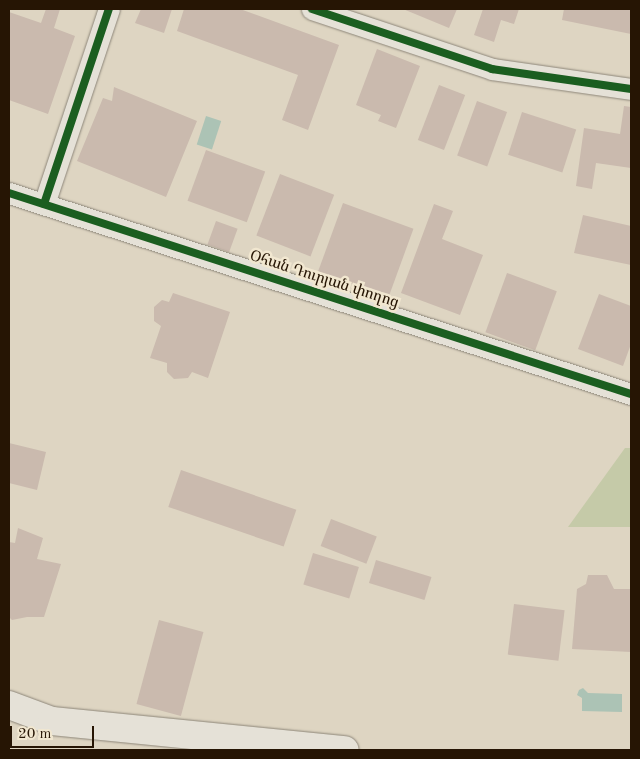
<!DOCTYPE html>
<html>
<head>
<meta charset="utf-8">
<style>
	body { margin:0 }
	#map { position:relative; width:640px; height:759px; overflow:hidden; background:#ded5c2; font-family:"Old Standard TT","Noto Serif Armenian",serif }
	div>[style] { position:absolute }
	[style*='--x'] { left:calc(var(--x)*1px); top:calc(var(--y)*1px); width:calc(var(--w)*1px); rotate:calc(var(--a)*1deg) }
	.green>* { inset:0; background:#c5caa8 }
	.water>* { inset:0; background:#acc3b5; transform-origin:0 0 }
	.building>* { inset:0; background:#cabaae; transform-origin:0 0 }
	.roads { filter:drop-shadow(0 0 1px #8d8679) drop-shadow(0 0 1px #8d8679) }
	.minor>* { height:21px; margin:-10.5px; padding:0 10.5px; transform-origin:10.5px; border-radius:10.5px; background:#e5e1d7 }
	.secondary>* { height:28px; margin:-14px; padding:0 14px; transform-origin:14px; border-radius:14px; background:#e5e1d7 }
	.cycleway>* { height:8px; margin:-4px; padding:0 4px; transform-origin:4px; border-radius:4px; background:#1b5e20 }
	span { translate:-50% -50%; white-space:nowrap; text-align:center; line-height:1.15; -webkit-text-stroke:5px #f1e7d0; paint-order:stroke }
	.street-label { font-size:15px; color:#261504 }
	.frame { position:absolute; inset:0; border:10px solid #261504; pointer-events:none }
	.scale { position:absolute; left:10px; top:726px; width:84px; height:22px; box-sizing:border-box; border:2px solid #261504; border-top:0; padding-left:6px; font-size:15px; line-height:18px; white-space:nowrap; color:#261504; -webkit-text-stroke:4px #f1e7d0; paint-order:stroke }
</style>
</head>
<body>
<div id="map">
	<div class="green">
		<div style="clip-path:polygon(625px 448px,631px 448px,631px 527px,568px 527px)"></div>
	</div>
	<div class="water">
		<div style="left:206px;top:116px;width:16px;height:30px;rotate:18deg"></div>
		<div style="clip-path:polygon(583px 688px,588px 693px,622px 694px,622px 712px,582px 711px,582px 698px,577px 695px,579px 690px)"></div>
	</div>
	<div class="building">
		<div style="clip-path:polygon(46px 9px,60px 9px,54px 28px,75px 36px,48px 114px,9px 100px,9px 12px,41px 23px)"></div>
		<div style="clip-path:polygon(141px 9px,172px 9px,164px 33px,135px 23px)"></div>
		<div style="clip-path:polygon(184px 9px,240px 9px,339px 45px,308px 130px,282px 120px,298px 75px,177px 31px)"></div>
		<div style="clip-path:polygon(403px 9px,457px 9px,449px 28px)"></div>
		<div style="clip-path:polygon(483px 9px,519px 9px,514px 24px,501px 20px,494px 42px,474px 35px)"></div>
		<div style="clip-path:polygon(564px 9px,631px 9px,631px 34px,562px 20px)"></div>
		<div style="clip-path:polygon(377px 49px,420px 66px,396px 128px,378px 121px,381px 115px,356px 105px)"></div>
		<div style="left:439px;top:85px;width:28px;height:59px;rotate:21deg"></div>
		<div style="clip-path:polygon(114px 87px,197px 121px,166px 197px,77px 161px,103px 98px,112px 101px)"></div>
		<div style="left:477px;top:101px;width:32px;height:58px;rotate:20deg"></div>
		<div style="clip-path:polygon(624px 106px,631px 107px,631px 168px,596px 163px,592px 189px,576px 186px,584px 128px,620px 134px)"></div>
		<div style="left:522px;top:112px;width:57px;height:45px;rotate:18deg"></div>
		<div style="left:206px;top:150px;width:63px;height:54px;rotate:20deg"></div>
		<div style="left:280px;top:174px;width:58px;height:66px;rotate:21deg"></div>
		<div style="left:343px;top:203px;width:75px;height:73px;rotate:20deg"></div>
		<div style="clip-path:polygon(434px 204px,453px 211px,442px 239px,483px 255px,460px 315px,401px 293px)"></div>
		<div style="clip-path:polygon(583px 215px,631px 226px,631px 265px,574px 253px)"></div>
		<div style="left:216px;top:221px;width:23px;height:25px;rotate:20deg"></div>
		<div style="left:507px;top:273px;width:53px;height:63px;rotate:20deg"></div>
		<div style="clip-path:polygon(173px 293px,230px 312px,208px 378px,192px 372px,188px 378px,174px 379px,167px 372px,167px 363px,150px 358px,161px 326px,154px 321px,154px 307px,162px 300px,169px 302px)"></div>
		<div style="clip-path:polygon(599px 294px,631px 306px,631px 344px,623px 366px,578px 349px)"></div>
		<div style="clip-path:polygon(9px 443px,46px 452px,37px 490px,9px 483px)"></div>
		<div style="left:181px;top:470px;width:122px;height:39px;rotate:19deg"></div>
		<div style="left:331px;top:519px;width:49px;height:29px;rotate:21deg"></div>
		<div style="clip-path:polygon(18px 528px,43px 538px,37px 559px,61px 564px,44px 617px,27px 617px,12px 620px,9px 617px,9px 542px,15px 543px)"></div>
		<div style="left:313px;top:553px;width:48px;height:33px;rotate:17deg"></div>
		<div style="left:376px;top:560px;width:58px;height:24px;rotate:17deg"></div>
		<div style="clip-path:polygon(588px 575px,607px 575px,614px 589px,631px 589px,631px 652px,572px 649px,577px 589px,586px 584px)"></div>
		<div style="left:514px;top:604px;width:51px;height:51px;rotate:7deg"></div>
		<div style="left:159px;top:620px;width:46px;height:87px;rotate:15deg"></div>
	</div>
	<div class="roads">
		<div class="minor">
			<div style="--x:312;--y:9;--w:190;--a:18.4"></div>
			<div style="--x:492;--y:69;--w:140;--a:8.2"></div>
			<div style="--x:9;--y:193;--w:654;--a:17.91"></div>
			<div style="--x:44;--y:204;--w:206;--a:-71.6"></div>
		</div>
		<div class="secondary">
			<div style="--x:9;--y:705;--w:46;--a:20.4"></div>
			<div style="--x:52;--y:721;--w:294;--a:5.7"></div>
		</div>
	</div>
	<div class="cycleway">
		<div style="--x:312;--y:9;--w:190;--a:18.4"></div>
		<div style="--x:492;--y:69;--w:140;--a:8.2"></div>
		<div style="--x:9;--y:193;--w:654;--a:17.91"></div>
		<div style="--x:44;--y:204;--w:206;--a:-71.6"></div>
	</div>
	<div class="street-label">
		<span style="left:324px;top:280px;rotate:18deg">Օհան Դուրյան փողոց</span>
	</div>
	<div class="frame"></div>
	<div class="scale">20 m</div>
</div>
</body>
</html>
